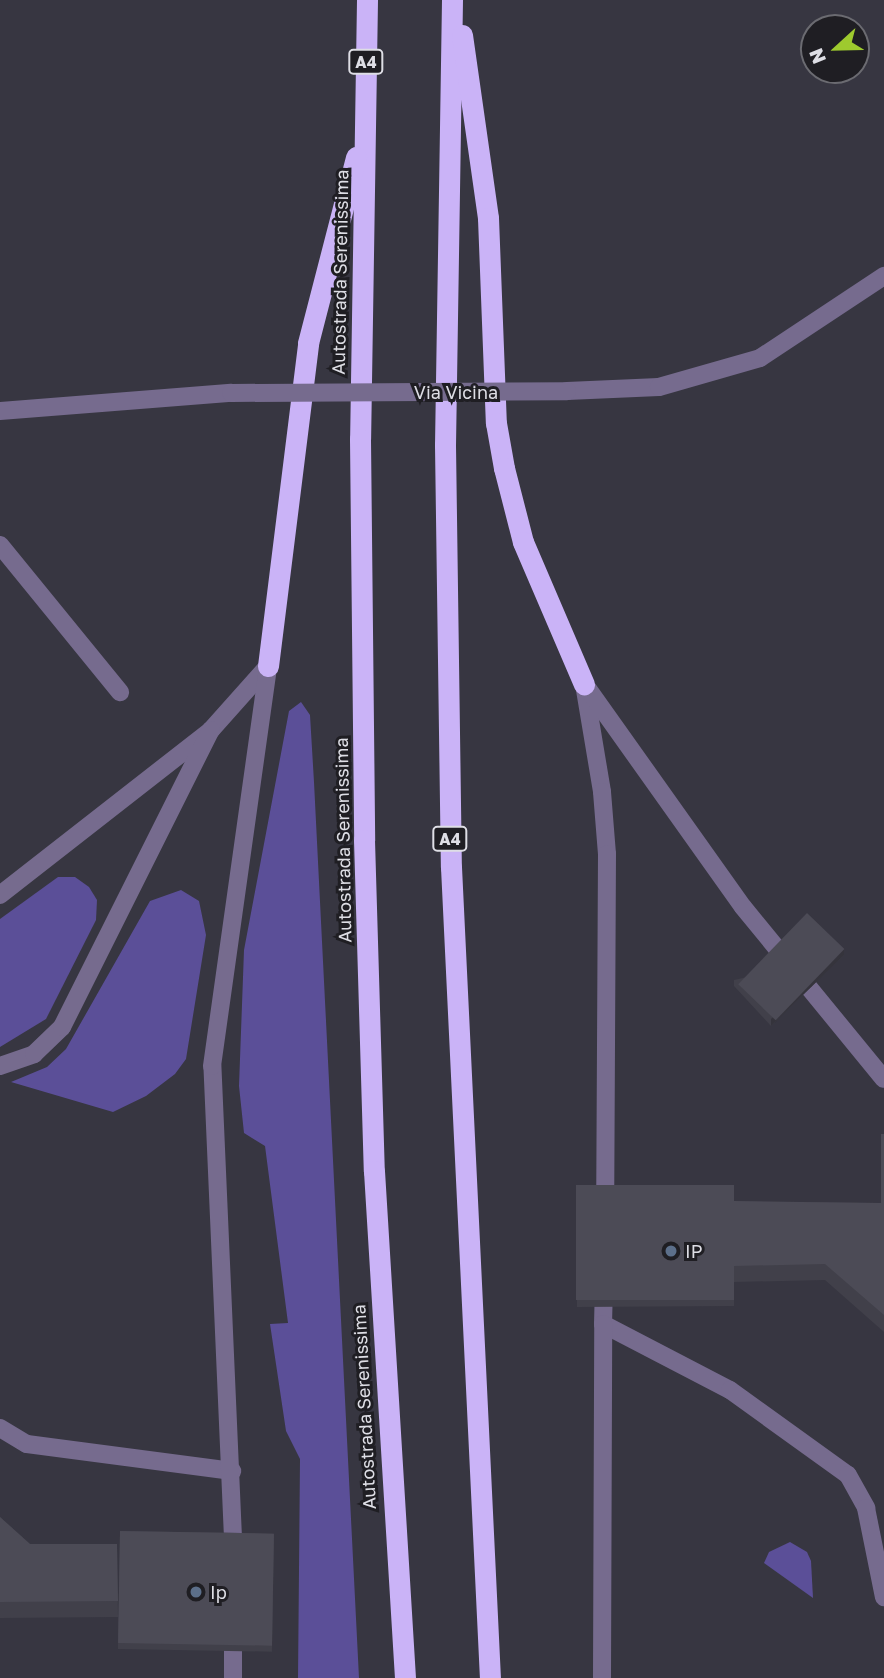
<!DOCTYPE html>
<html>
<head>
<meta charset="utf-8">
<style>
	body { margin:0 }
	#map { position:relative; width:884px; height:1678px; overflow:hidden; background:#373641; font-family:"Golos Text",sans-serif }
	div>[style] { position:absolute }
	[style*='--x'] { left:calc(var(--x)*1px); top:calc(var(--y)*1px); width:calc(var(--w)*1px); rotate:calc(var(--a)*1deg) }
	.green>* { inset:0; background:#5b4f98 }
	.minor>* { height:18px; margin:-9px; padding:0 9px; transform-origin:9px; border-radius:9px; background:#766b8e }
	.highway>* { height:21px; margin:-10.5px; padding:0 10.5px; transform-origin:10.5px; border-radius:10.5px; background:#cab3f7 }
	.minor-bridge>* { height:18px; margin:-9px; padding:0 9px; transform-origin:9px; border-radius:9px; background:#766b8e }
	.wall>* { inset:0; background:#41404a; transform-origin:0 0 }
	.shaded-wall>* { inset:0; background:#35343c }
	.building>* { inset:0; background:#4c4b56; transform-origin:0 0 }
	.dots>* { width:19px; height:19px; translate:-50% -50%; box-sizing:border-box; border:4px solid #1f1e23; border-radius:50% }
	span { translate:-50% -50%; white-space:nowrap; text-align:center; line-height:1.15; -webkit-text-stroke:6px #1f1e23; paint-order:stroke }
	.shield-label span { padding:2px 5px; background:#1f1e23; border:2px solid; border-radius:5px; -webkit-text-stroke-width:0 }
	.shield-label { font-size:16px; color:#dedee5; font-weight:700 }
	.street-label { font-size:18px; color:#dedee5 }
	.poi-label { font-size:18px; color:#dedee5 }
	.left { translate:0 -50%; text-align:left }
	.north { position:absolute; left:800px; top:14px; width:70px; height:70px; box-sizing:border-box; background:#1f1e23; border:2px solid #6b6b71; border-radius:50%; rotate:248deg; font-size:19px; font-weight:700; line-height:28px; text-align:center; color:#dedee5 }
	.north::after { content:''; display:block; margin:auto; width:24px; height:32px; background:#9eca2e; clip-path:polygon(50% 0,100% 100%,50% 72%,0 100%) }
</style>
</head>
<body>
<div id="map">
	<div class="green">
		<div style="clip-path:polygon(301px 702px,310px 715px,314px 782px,359px 1678px,298px 1678px,300px 1459px,286px 1431px,270px 1324px,288px 1323px,265px 1146px,244px 1133px,239px 1086px,244px 950px,289px 711px)"></div>
		<div style="clip-path:polygon(58px 877px,75px 877px,89px 887px,97px 900px,96px 920px,46px 1019px,0 1047px,0 919px)"></div>
		<div style="clip-path:polygon(181px 890px,199px 901px,206px 935px,186px 1059px,175px 1074px,146px 1096px,113px 1112px,11px 1082px,47px 1067px,66px 1049px,150px 901px)"></div>
		<div style="clip-path:polygon(790px 1542px,807px 1552px,811px 1561px,813px 1598px,764px 1563px,769px 1552px)"></div>
	</div>
	<div class="minor">
		<div style="--x:567;--y:391;--w:92;--a:-2.5"></div>
		<div style="--x:659;--y:387;--w:105;--a:-16"></div>
		<div style="--x:760;--y:358;--w:149;--a:-33.5"></div>
		<div style="--x:0;--y:411;--w:232;--a:-4.5"></div>
		<div style="--x:0;--y:545;--w:190;--a:50.8"></div>
		<div style="--x:584;--y:684;--w:109;--a:80.5"></div>
		<div style="--x:602;--y:792;--w:62;--a:85.4"></div>
		<div style="--x:607;--y:854;--w:353;--a:90.3"></div>
		<div style="--x:588;--y:689;--w:267;--a:54.6"></div>
		<div style="--x:743;--y:907;--w:222;--a:50.7"></div>
		<div style="--x:0;--y:895;--w:268;--a:-38"></div>
		<div style="--x:211;--y:730;--w:86;--a:-48.3"></div>
		<div style="--x:0;--y:1066;--w:36;--a:-19"></div>
		<div style="--x:34;--y:1054;--w:39;--a:-44"></div>
		<div style="--x:62;--y:1027;--w:332;--a:-63.4"></div>
		<div style="--x:604;--y:1284;--w:40;--a:91.4"></div>
		<div style="--x:603;--y:1324;--w:143;--a:27.5"></div>
		<div style="--x:730;--y:1390;--w:145;--a:35.8"></div>
		<div style="--x:848;--y:1475;--w:38;--a:61"></div>
		<div style="--x:866;--y:1508;--w:91;--a:78.6"></div>
		<div style="--x:0;--y:1428;--w:31;--a:31"></div>
		<div style="--x:27;--y:1444;--w:207;--a:7.5"></div>
		<div style="--x:233;--y:1538;--w:472;--a:-92.5"></div>
		<div style="--x:212;--y:1066;--w:404;--a:-82"></div>
		<div style="--x:233;--y:1650;--w:28;--a:90"></div>
		<div style="--x:602;--y:1678;--w:354;--a:-89.8"></div>
	</div>
	<div class="highway">
		<div style="--x:367;--y:0;--w:439;--a:90.9"></div>
		<div style="--x:360;--y:439;--w:401;--a:89.4"></div>
		<div style="--x:364;--y:840;--w:331;--a:88.3"></div>
		<div style="--x:374;--y:1171;--w:508;--a:86.5"></div>
		<div style="--x:452;--y:0;--w:445;--a:90.9"></div>
		<div style="--x:445;--y:445;--w:422;--a:89.2"></div>
		<div style="--x:451;--y:867;--w:812;--a:87.25"></div>
		<div style="--x:462;--y:35;--w:185;--a:81.9"></div>
		<div style="--x:488;--y:218;--w:205;--a:87.8"></div>
		<div style="--x:496;--y:423;--w:46;--a:79.9"></div>
		<div style="--x:504;--y:468;--w:76;--a:75.6"></div>
		<div style="--x:523;--y:542;--w:155;--a:66.8"></div>
		<div style="--x:268;--y:666;--w:325;--a:-82.9"></div>
		<div style="--x:308;--y:343;--w:192;--a:-75.5"></div>
	</div>
	<div class="minor-bridge">
		<div style="--x:231;--y:393;--w:336;--a:-0.3"></div>
	</div>
	<div class="wall">
		<div style="clip-path:polygon(844px 955px,771px 1026px,734px 986px,734px 980px)"></div>
		<div style="clip-path:polygon(884px 1134px,884px 1332px,825px 1280px,734px 1282px,734px 1234px,734px 1306px,577px 1307px,576px 1186px,734px 1201px,881px 1203px)"></div>
		<div style="clip-path:polygon(0 1517px,30px 1544px,117px 1544px,118px 1617px,0 1618px)"></div>
		<div style="left:120px;top:1531px;width:154px;height:118px;rotate:1deg"></div>
	</div>
	<div class="shaded-wall">
		<div style="clip-path:polygon(844px 949px,844px 955px,771px 1026px,771px 1019px)"></div>
	</div>
	<div class="building">
		<div style="left:807px;top:913px;width:52px;height:99px;rotate:44deg"></div>
		<div style="clip-path:polygon(881px 1134px,884px 1134px,884px 1315px,825px 1264px,734px 1266px,734px 1201px,881px 1203px)"></div>
		<div style="left:734px;top:1185px;width:115px;height:158px;rotate:90deg"></div>
		<div style="clip-path:polygon(0 1517px,30px 1544px,117px 1544px,118px 1601px,0 1602px)"></div>
		<div style="left:120px;top:1531px;width:154px;height:112px;rotate:1deg"></div>
	</div>
	<div class="dots">
		<div style="left:671px;top:1251px;background:#5c6f8a"></div>
		<div style="left:196px;top:1592px;background:#5c6f8a"></div>
	</div>
	<div class="shield-label">
		<span style="left:366px;top:62px">A4</span>
		<span style="left:450px;top:839px">A4</span>
	</div>
	<div class="street-label">
		<span style="left:340px;top:272px;rotate:-89deg">Autostrada Serenissima</span>
		<span style="left:456px;top:392px">Via Vicina</span>
		<span style="left:343px;top:840px;rotate:-91deg">Autostrada Serenissima</span>
		<span style="left:364px;top:1407px;rotate:-93deg">Autostrada Serenissima</span>
	</div>
	<div class="poi-label">
		<span class="left" style="left:685px;top:1251px">IP</span>
		<span class="left" style="left:210px;top:1592px">Ip</span>
	</div>
	<div class="north">N</div>
</div>
</body>
</html>
